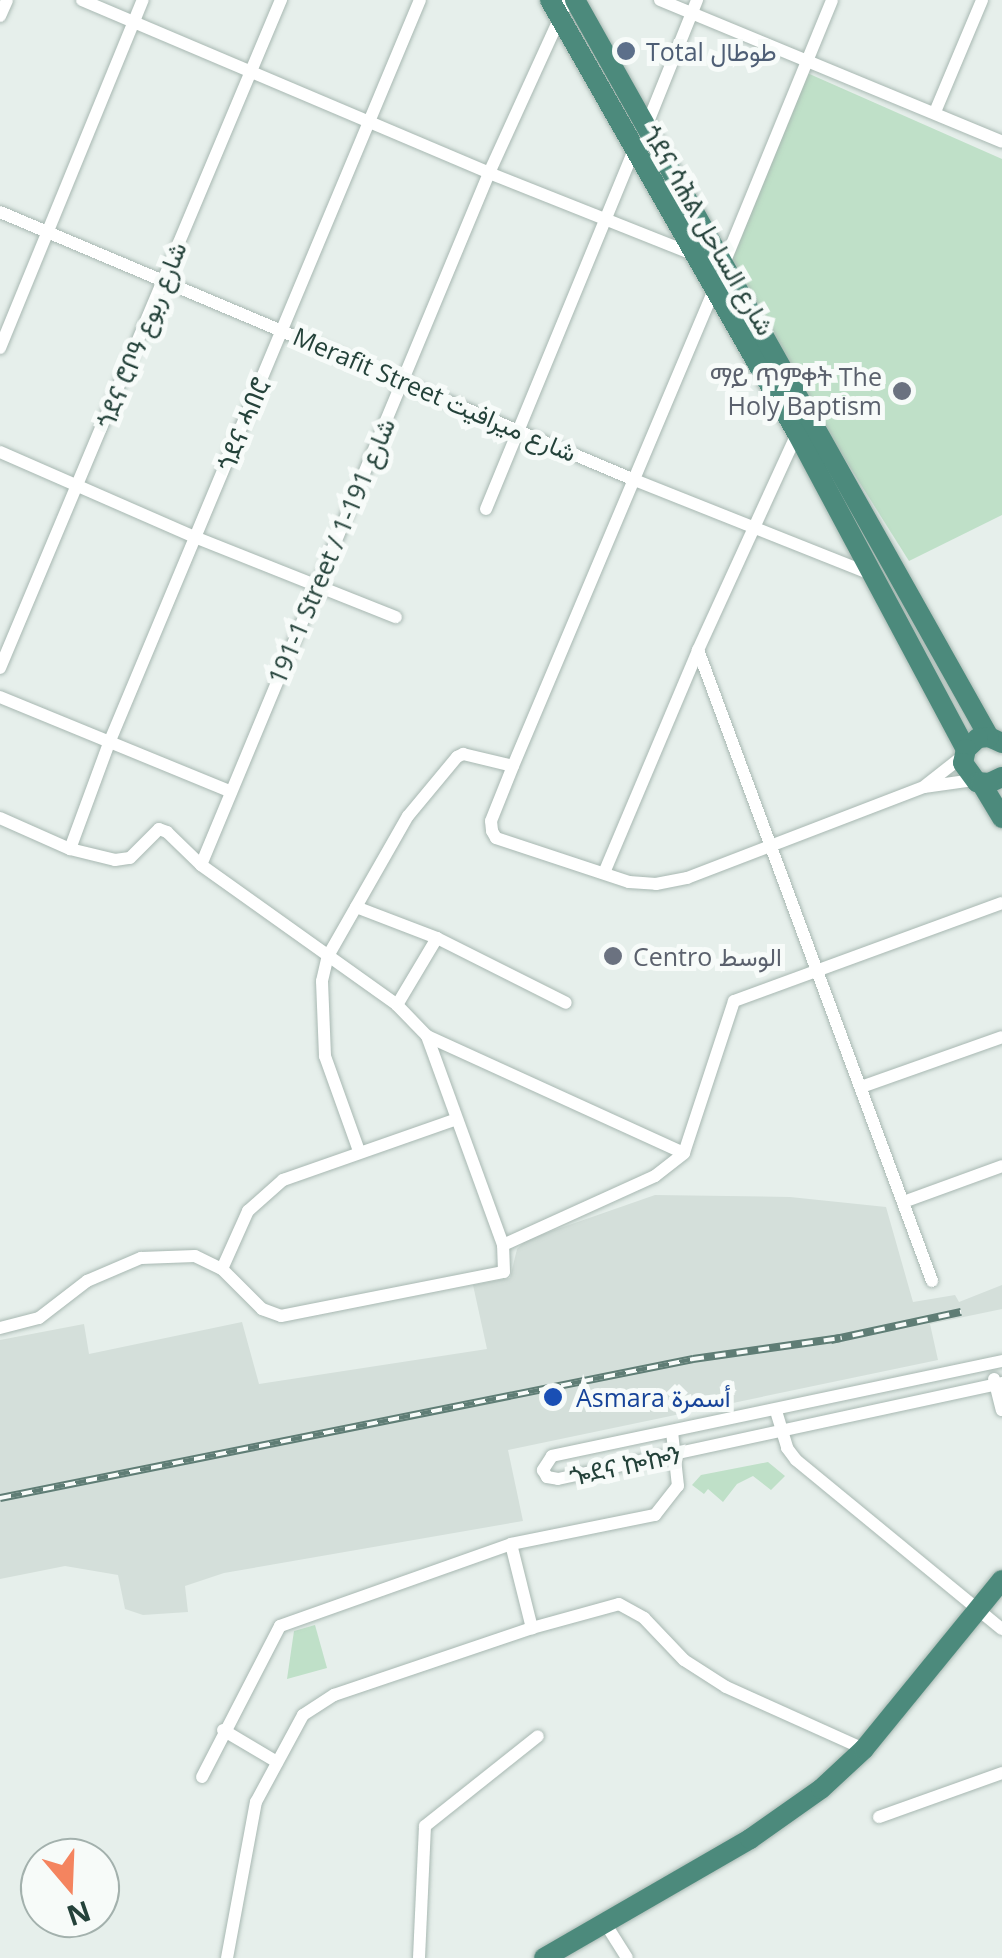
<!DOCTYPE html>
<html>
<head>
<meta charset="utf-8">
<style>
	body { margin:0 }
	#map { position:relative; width:1002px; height:1958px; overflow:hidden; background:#e6efeb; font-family:"Open Sans",Vazirmatn,"Noto Sans Ethiopic",sans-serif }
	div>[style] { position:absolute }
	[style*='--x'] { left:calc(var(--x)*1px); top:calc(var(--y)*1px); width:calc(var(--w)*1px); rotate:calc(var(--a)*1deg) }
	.built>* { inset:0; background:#d4dfda }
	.green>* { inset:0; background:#bfe0c8 }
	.roads { filter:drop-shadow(0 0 2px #a8b8b2) drop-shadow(0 0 2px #a8b8b2) }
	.minor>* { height:12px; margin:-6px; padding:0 6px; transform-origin:6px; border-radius:6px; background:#fff }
	.trunk>* { height:20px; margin:-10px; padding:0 10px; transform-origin:10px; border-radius:10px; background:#4c8a7c }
	.rail>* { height:8px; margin-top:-4px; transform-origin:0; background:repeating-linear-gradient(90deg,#f7fbf9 0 11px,#5f7d75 0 22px); box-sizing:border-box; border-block:2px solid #5f7d75 }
	.dots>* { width:28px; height:28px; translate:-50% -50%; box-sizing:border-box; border:5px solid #f7fbf9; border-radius:50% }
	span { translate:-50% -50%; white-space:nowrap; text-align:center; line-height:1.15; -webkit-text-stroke:10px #f7fbf9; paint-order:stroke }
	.service-label { font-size:25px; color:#4e5e75 }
	.left { translate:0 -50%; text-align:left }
	.street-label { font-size:25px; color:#24423a }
	.worship-label { font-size:25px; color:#5b616d }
	.right { translate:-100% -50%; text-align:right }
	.transit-label { font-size:25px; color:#164399 }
	.north { position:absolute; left:20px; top:1838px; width:100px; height:100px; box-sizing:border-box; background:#f7fbf9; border:2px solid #a3b1ad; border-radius:50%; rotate:161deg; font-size:28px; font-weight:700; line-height:40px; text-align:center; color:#24423a }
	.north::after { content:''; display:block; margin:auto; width:35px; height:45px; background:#f4845f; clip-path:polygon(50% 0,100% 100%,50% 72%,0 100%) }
</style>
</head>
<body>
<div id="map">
	<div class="built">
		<div style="clip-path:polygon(655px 1195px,790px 1197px,886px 1207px,913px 1302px,955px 1295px,959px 1302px,1002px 1285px,1002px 1309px,930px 1324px,938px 1360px,508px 1450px,523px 1521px,224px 1573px,185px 1586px,188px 1612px,143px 1615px,125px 1609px,118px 1575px,65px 1566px,0 1579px,0 1340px,84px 1324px,89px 1354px,242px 1322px,259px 1384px,487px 1349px,473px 1285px,510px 1278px,517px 1249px,526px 1240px)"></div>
	</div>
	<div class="green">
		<div style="clip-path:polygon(805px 72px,1002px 159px,1002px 515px,909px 561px,723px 266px)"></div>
		<div style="clip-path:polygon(768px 1462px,785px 1476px,771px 1490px,753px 1476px,737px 1484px,723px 1502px,708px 1489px,704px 1494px,692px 1485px,701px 1475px)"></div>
		<div style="clip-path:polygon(315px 1625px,327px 1668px,287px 1679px,294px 1631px)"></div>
	</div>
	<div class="roads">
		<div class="minor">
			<div style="--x:82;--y:0;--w:442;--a:23"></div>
			<div style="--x:489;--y:173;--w:219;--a:21.7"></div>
			<div style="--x:660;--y:0;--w:370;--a:22.5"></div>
			<div style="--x:0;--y:16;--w:17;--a:-66"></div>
			<div style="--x:935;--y:112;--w:121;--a:-67.2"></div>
			<div style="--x:646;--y:127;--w:137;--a:-68.1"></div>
			<div style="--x:0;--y:212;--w:686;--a:22.9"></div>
			<div style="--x:632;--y:479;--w:257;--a:21.7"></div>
			<div style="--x:723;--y:266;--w:287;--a:-67.7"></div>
			<div style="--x:716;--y:285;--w:522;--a:112.88"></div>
			<div style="--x:513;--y:766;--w:59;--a:111.8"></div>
			<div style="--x:491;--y:821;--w:10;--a:84"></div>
			<div style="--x:492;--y:831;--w:8;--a:60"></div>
			<div style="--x:496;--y:838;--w:140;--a:18.3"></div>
			<div style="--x:629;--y:882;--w:27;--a:4"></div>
			<div style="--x:656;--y:884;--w:32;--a:-11"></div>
			<div style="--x:687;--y:878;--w:254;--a:-21"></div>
			<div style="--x:924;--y:787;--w:50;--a:-8"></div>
			<div style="--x:0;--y:348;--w:376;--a:-67.7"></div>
			<div style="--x:0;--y:452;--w:215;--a:23.6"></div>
			<div style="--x:197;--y:538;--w:214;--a:21.7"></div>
			<div style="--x:486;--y:509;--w:394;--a:-67.6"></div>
			<div style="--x:698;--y:650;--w:673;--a:69.65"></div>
			<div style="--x:0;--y:668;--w:725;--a:-67.19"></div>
			<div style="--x:0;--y:697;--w:248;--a:22.3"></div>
			<div style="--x:926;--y:785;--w:47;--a:-38.1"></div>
			<div style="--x:0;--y:818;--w:77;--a:23.9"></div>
			<div style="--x:70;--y:849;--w:46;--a:13.7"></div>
			<div style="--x:115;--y:860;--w:15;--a:-8"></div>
			<div style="--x:130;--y:858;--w:41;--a:-45"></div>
			<div style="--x:159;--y:829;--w:9;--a:21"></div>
			<div style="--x:167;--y:832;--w:47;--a:44.1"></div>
			<div style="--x:201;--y:865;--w:241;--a:35.5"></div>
			<div style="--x:397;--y:1005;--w:43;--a:45.9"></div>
			<div style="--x:427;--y:1036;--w:282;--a:24.5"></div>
			<div style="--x:684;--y:1153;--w:160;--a:-71.8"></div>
			<div style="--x:734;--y:1001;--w:285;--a:-20.1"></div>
			<div style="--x:70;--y:849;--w:113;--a:-69.8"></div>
			<div style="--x:109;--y:743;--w:805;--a:-67.29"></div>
			<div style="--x:201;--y:865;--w:750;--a:-67.4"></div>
			<div style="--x:489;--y:173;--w:190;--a:-65.5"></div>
			<div style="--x:604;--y:873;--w:242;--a:-67.1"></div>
			<div style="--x:698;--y:650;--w:240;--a:-65.4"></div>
			<div style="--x:356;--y:907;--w:87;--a:20.9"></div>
			<div style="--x:437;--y:938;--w:144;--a:26.7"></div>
			<div style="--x:397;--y:1005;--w:78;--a:-59.2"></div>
			<div style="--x:427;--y:1036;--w:222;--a:70"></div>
			<div style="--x:503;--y:1245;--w:167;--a:-24.4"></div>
			<div style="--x:655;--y:1176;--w:37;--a:-38"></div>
			<div style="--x:864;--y:1086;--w:146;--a:-19.5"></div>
			<div style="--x:359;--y:1151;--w:101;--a:-109.7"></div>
			<div style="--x:325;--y:1056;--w:75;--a:-92.3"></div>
			<div style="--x:322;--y:981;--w:26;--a:-77"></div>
			<div style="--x:328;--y:956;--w:161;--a:-60.3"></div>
			<div style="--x:408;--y:816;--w:77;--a:-50.3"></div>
			<div style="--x:457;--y:757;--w:7;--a:-27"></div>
			<div style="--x:463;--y:754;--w:51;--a:13.5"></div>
			<div style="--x:906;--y:1201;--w:102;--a:-20"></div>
			<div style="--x:222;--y:1269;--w:64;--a:-65.9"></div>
			<div style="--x:248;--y:1211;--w:47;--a:-41.5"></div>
			<div style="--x:283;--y:1180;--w:181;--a:-19.3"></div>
			<div style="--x:0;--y:1328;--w:40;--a:-14.4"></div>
			<div style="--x:39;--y:1318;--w:61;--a:-37.6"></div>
			<div style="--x:87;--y:1281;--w:59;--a:-23.1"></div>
			<div style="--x:141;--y:1258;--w:54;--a:-2.1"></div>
			<div style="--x:195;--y:1256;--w:30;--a:26"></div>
			<div style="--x:222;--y:1269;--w:57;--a:45"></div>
			<div style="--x:262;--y:1309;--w:20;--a:20"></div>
			<div style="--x:281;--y:1316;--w:227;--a:-11.2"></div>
			<div style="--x:504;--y:1272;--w:27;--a:-92"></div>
			<div style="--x:1002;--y:1361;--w:460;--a:168.1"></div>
			<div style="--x:552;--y:1456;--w:17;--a:123"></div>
			<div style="--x:543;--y:1470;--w:8;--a:60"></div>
			<div style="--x:547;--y:1477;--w:11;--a:10"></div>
			<div style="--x:558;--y:1479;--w:454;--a:-12.2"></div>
			<div style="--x:994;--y:1379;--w:32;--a:76"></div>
			<div style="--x:776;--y:1411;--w:39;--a:73"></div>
			<div style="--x:787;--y:1448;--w:15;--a:53"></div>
			<div style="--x:796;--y:1460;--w:266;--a:39.4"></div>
			<div style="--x:511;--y:1544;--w:87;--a:76"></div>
			<div style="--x:223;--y:1730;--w:63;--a:30.7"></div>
			<div style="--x:202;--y:1777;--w:170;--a:-62.7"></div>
			<div style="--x:280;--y:1626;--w:245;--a:-19.5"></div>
			<div style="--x:511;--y:1544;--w:147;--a:-11.4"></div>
			<div style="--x:655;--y:1515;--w:37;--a:-52"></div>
			<div style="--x:678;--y:1486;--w:54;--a:-96.3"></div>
			<div style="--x:879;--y:1817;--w:131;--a:-19.7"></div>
			<div style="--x:605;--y:1923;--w:41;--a:57.8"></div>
			<div style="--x:227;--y:1958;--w:159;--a:-79.5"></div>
			<div style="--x:256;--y:1802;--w:99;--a:-61.6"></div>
			<div style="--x:303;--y:1715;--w:37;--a:-33"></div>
			<div style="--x:334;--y:1695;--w:209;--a:-18.7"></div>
			<div style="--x:532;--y:1628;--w:90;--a:-15.4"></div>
			<div style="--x:619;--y:1604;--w:29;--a:29"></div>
			<div style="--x:644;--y:1618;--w:58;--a:46.4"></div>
			<div style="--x:684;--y:1660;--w:50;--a:32.7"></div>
			<div style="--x:726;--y:1687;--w:151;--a:24.2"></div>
			<div style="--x:419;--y:1958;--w:132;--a:-87.4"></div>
			<div style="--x:425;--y:1826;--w:144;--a:-38.5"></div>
		</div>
		<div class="trunk">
			<div style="--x:550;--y:0;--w:498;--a:60.3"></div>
			<div style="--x:797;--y:433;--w:358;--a:61.9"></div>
			<div style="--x:575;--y:0;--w:845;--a:60.68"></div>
			<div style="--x:1002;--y:743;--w:14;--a:-155"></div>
			<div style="--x:989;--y:737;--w:11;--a:175"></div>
			<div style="--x:978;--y:738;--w:16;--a:137"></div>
			<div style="--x:966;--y:749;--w:14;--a:102"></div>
			<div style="--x:963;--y:763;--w:24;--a:54"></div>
			<div style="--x:977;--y:782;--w:12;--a:5"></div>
			<div style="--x:989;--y:783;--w:14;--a:-25"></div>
			<div style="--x:981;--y:783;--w:41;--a:59"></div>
			<div style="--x:544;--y:1958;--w:238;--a:-30"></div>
			<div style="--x:750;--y:1839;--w:87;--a:-35.2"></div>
			<div style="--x:821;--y:1789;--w:59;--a:-42.9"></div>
			<div style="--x:864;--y:1749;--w:218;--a:-50.8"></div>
		</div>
	</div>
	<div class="rail">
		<div style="--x:831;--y:1340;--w:133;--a:-12.2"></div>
		<div style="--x:0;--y:1498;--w:707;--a:-11.34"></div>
		<div style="--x:693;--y:1359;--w:149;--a:-8.1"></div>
	</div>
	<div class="dots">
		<div style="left:626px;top:51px;background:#5c6f8a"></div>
		<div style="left:902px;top:391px;background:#6b7280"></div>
		<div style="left:613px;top:956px;background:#6b7280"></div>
		<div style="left:553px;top:1397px;background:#1a4fb4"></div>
	</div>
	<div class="service-label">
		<span class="left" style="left:646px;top:51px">Total طوطال</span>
	</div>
	<div class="street-label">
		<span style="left:709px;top:230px;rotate:60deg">ጎደና ሳሕል شارع الساحل</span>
		<span style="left:141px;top:335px;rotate:-68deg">ጎደና ሮቦዓ شارع ربوع</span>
		<span style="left:435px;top:394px;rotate:23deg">Merafit Street شارع ميرافيت</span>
		<span style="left:243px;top:424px;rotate:-68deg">ጎደና ሓበሮ</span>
		<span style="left:331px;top:551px;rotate:-67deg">191-1 Street / شارع 191-1</span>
		<span style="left:625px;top:1465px;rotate:-12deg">ጐደና ኰኰን</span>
	</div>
	<div class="worship-label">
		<span class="right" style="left:882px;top:391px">ማይ ጥምቀት The<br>Holy Baptism</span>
		<span class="left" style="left:633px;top:956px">Centro الوسط</span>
	</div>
	<div class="transit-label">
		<span class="left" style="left:576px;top:1397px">Asmara أسمرة</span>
	</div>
	<div class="north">N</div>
</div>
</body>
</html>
